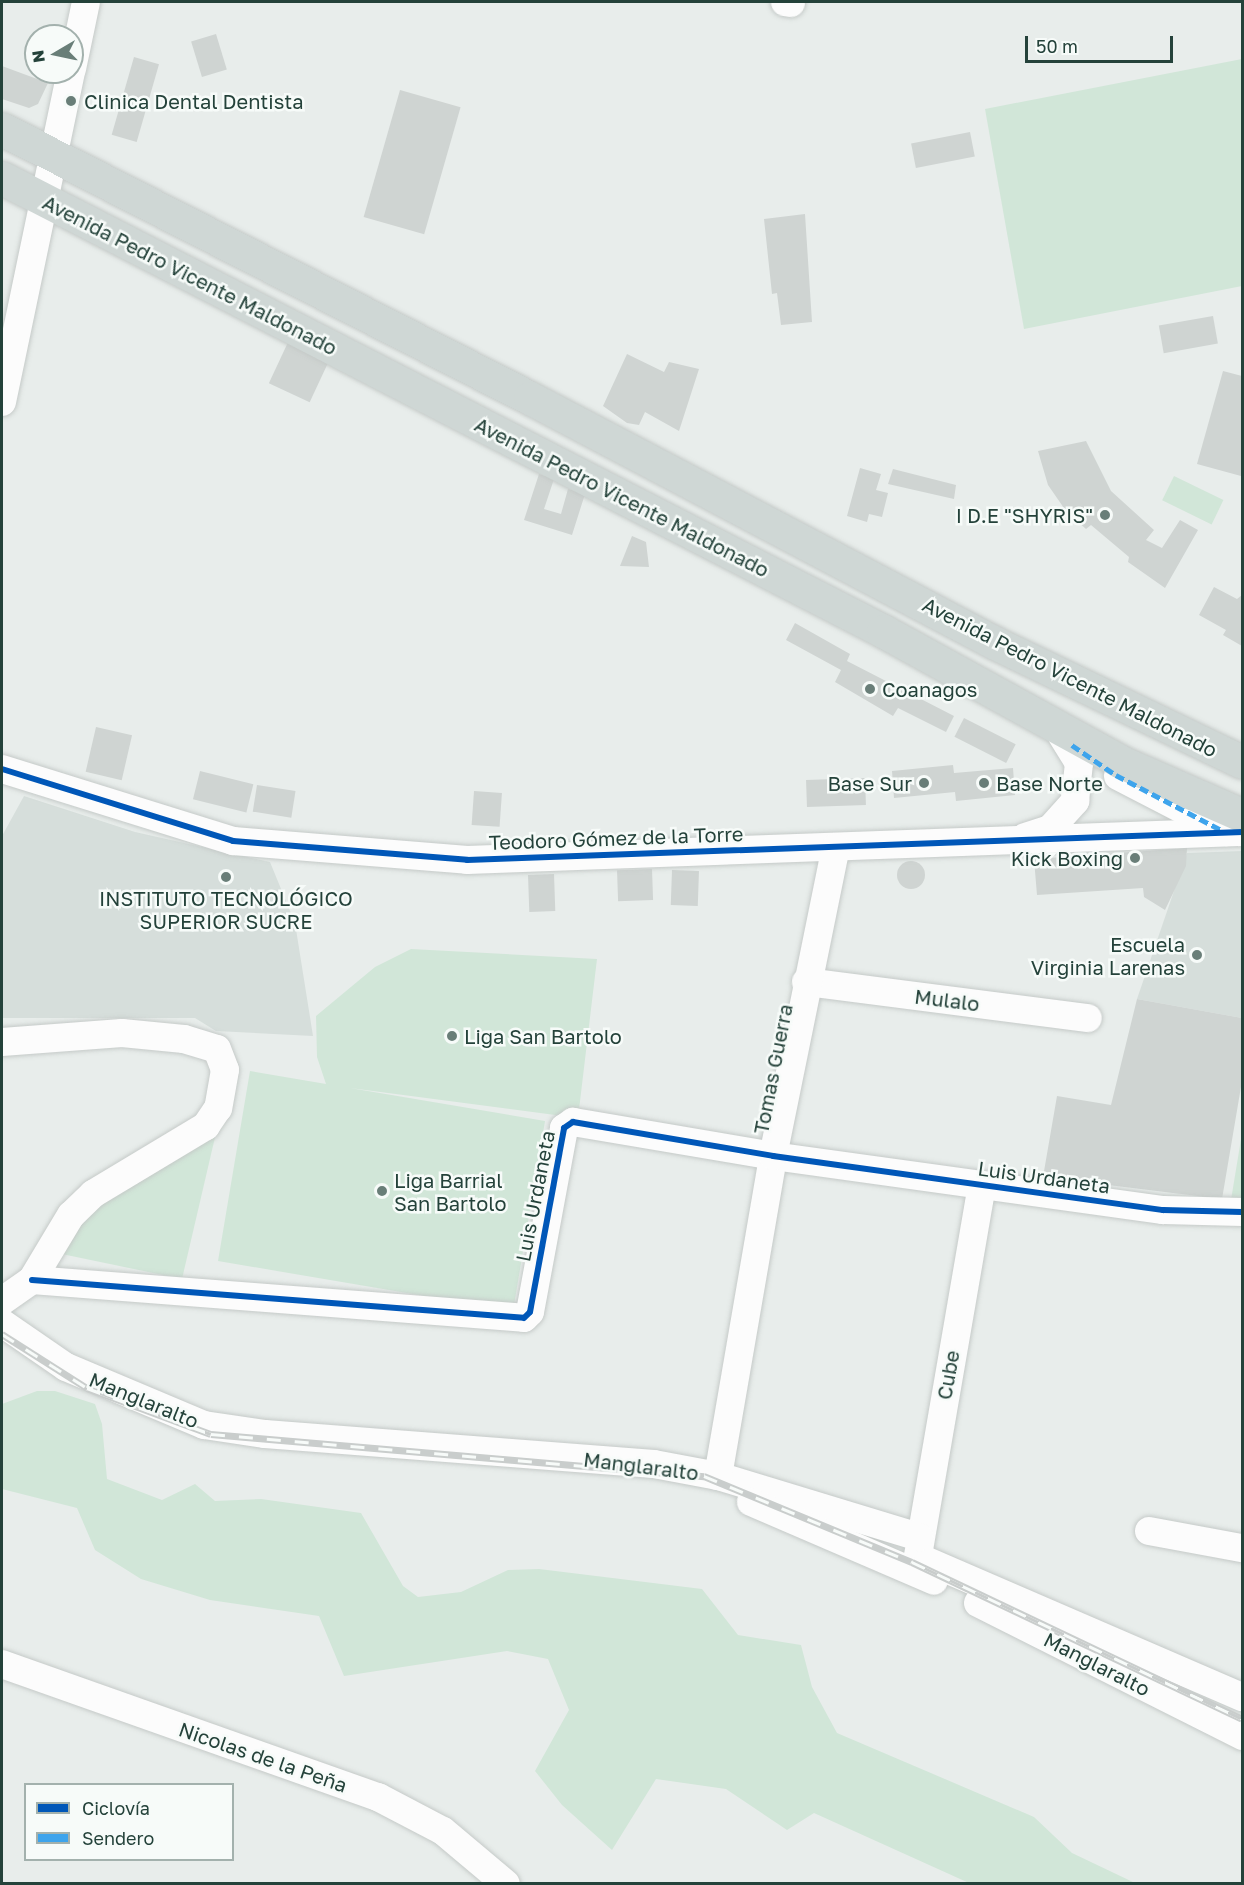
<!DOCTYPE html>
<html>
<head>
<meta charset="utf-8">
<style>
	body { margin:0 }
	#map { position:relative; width:1244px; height:1885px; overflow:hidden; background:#e8edeb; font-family:"Golos Text",sans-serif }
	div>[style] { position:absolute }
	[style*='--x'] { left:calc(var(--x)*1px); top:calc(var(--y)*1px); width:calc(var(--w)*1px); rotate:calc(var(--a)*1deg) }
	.built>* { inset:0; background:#d6dedb }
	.green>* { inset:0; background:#d1e6d8; transform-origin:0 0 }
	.building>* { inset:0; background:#cfd4d2; transform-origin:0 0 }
	.round { border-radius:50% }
	.roads { filter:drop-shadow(0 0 2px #c5cac8) drop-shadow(0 0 2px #c5cac8) }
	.minor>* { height:28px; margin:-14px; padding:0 14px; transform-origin:14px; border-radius:14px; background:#fcfcfc }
	.major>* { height:33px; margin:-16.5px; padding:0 16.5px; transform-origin:16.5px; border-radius:16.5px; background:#cfd7d5 }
	.rail>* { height:7px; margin-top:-3.5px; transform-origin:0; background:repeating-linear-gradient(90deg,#f7fbf9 0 14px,#c9cdcc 0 28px); box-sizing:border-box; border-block:2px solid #c9cdcc }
	.quiet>* { height:4.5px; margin-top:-2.25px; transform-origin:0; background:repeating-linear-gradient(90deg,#3ea4ec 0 9px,transparent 0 13.5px) }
	.cycleway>* { height:6px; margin:-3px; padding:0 3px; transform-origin:3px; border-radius:3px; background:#0057b8 }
	.dots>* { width:16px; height:16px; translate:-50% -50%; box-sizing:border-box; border:3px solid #f7fbf9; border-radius:50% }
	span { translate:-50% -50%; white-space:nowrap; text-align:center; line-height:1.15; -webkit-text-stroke:5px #f7fbf9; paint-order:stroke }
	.poi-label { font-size:20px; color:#24423a }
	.left { translate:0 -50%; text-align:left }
	.right { translate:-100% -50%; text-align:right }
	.street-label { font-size:20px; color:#24423a }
	.frame { position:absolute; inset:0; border:3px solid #24423a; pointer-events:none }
	.legend { position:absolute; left:24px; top:1783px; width:210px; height:78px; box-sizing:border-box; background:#f7fbf9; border:2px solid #a3b1ad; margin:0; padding:8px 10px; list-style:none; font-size:18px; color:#24423a }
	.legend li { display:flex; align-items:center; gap:12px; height:30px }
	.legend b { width:30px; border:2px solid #a3b1ad }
	.north { position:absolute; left:24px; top:24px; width:60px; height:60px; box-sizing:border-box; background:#f7fbf9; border:2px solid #a3b1ad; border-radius:50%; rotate:261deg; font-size:16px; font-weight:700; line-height:24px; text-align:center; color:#24423a }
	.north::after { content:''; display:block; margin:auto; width:21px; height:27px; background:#697e78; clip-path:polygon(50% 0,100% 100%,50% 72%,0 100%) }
	.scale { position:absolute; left:1025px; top:36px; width:148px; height:27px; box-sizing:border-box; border:3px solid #24423a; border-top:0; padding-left:8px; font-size:18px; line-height:21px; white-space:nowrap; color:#24423a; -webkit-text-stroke:4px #f7fbf9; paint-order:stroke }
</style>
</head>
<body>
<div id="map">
	<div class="built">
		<div style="clip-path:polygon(24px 796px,135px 832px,270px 862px,295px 923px,313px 1036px,216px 1031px,195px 1018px,2px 1018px,2px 836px)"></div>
		<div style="clip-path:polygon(1242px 851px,1242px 1018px,1137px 999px,1187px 853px)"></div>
	</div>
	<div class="green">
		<div style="clip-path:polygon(1242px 59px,1242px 286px,1024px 329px,985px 109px)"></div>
		<div style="left:1174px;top:476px;width:55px;height:27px;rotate:26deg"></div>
		<div style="clip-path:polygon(411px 949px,597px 959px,578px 1118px,350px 1088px,545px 1121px,513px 1311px,218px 1261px,250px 1071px,326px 1084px,317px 1057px,316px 1016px,375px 967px)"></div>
		<div style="clip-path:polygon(216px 1133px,182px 1279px,57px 1253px,104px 1198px)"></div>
		<div style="clip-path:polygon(1242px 1133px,1242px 1197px,1231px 1200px)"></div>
		<div style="clip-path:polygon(37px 1391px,55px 1391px,95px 1404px,102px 1424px,107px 1479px,162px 1500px,195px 1484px,215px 1501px,261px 1499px,361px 1513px,403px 1586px,418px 1597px,461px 1592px,508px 1570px,539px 1569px,702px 1589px,738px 1635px,801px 1645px,812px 1687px,837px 1733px,1034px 1817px,1072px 1853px,1135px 1883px,969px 1883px,814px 1813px,787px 1830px,726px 1789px,656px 1779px,612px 1850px,562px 1805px,535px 1771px,569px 1710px,548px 1659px,507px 1651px,344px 1676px,319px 1616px,210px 1600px,141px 1579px,95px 1550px,77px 1508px,2px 1489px,2px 1404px)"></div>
	</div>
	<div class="building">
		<div style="left:216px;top:34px;width:37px;height:26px;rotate:73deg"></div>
		<div style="left:134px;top:57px;width:26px;height:81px;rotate:16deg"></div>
		<div style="clip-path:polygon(2px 66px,48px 83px,38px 104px,29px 108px,2px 99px)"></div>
		<div style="left:400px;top:90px;width:63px;height:132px;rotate:16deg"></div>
		<div style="left:970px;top:132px;width:25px;height:60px;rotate:79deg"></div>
		<div style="clip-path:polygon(805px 214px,812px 322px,781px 325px,777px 293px,772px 294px,764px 219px)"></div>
		<div style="left:1213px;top:316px;width:28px;height:55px;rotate:80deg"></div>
		<div style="left:290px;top:338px;width:45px;height:50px;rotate:25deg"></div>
		<div style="clip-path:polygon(627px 354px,664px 372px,669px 362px,699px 369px,679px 431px,645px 412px,639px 425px,627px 423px,603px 406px)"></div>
		<div style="clip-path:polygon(1223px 371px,1242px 376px,1241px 476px,1197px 464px)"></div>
		<div style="clip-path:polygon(1086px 441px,1111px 491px,1154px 530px,1146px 540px,1162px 548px,1180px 520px,1198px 530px,1165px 588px,1128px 562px,1129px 557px,1091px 525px,1086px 529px,1066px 511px,1048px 485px,1038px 451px)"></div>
		<div style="clip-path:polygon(860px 468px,881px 474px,876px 490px,888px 493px,882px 517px,869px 514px,867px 522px,847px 516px)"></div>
		<div style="clip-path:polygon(893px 469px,956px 485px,954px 499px,888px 484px)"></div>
		<div style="clip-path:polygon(539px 474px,554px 479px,544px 509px,561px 514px,568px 489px,585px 494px,572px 535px,524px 520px)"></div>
		<div style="clip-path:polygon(632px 536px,646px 542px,649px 567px,620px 566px)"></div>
		<div style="clip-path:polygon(1214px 587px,1237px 599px,1242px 595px,1242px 646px,1223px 635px,1226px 630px,1199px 615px)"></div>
		<div style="clip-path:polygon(795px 623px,850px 654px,847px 661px,954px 716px,946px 732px,898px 708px,893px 716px,835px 682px,841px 670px,786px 640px)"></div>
		<div style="left:964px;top:718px;width:58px;height:21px;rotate:27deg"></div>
		<div style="left:96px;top:727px;width:37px;height:46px;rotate:13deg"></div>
		<div style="clip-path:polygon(953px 765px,954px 773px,1013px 768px,1015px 795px,956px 801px,955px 792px,894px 798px,892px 771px)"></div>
		<div style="left:200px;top:771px;width:55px;height:29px;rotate:14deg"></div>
		<div style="left:865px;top:778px;width:27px;height:59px;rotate:88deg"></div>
		<div style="left:257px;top:785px;width:39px;height:27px;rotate:9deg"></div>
		<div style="left:474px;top:791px;width:28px;height:34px;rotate:4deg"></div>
		<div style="clip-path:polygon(1187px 848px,1186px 866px,1165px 910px,1144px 897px,1143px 888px,1037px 895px,1034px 859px)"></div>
		<div class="round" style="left:897px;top:861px;width:28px;height:28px"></div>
		<div style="left:652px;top:869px;width:31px;height:35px;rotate:88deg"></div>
		<div style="left:672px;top:870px;width:27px;height:35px;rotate:2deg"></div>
		<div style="left:554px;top:874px;width:37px;height:26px;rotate:88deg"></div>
		<div style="clip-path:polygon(1137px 999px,1242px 1018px,1242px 1081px,1222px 1199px,1043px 1177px,1057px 1096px,1111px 1105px)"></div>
	</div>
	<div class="roads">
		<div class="minor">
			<div style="--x:785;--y:2;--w:6;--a:9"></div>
			<div style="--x:72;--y:69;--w:68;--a:-78.2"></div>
			<div style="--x:2;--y:402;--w:337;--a:-78.2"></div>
			<div style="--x:2;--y:769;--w:242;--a:17.3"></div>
			<div style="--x:233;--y:841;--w:235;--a:4.6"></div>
			<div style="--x:467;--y:860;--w:776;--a:-2.07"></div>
			<div style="--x:1118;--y:776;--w:122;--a:27.4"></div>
			<div style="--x:1025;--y:837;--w:26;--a:-18"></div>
			<div style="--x:1050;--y:829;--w:38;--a:-48"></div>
			<div style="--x:1075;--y:801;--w:38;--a:-84"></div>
			<div style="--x:1079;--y:763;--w:39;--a:-122"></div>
			<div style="--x:806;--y:982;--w:284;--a:7.3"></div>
			<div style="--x:2;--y:1042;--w:120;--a:-4.3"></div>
			<div style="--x:122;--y:1033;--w:62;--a:5.5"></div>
			<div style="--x:184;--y:1039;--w:34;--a:17"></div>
			<div style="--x:217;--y:1049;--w:22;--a:69"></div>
			<div style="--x:225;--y:1070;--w:39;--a:100"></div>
			<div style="--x:218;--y:1108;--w:22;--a:124"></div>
			<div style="--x:206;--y:1126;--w:132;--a:149"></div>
			<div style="--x:93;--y:1194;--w:30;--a:136"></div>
			<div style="--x:71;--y:1215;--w:76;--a:121"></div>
			<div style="--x:32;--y:1280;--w:37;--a:145"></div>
			<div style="--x:982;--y:1185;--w:377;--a:99.8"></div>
			<div style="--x:918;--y:1557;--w:353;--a:23.4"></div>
			<div style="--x:32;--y:1280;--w:493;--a:4.4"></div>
			<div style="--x:524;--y:1318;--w:8;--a:-45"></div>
			<div style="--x:530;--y:1312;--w:187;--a:-79.5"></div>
			<div style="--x:564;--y:1128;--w:11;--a:-34"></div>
			<div style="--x:573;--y:1122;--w:203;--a:9.6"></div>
			<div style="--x:773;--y:1156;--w:394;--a:7.9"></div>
			<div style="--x:1163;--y:1210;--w:79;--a:1.5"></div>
			<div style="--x:2;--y:1323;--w:78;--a:34.5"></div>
			<div style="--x:66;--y:1367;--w:150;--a:22.8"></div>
			<div style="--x:204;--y:1425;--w:62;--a:8.4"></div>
			<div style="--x:265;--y:1434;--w:390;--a:4.4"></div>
			<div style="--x:654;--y:1464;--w:65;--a:10.6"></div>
			<div style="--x:718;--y:1476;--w:210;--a:16.9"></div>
			<div style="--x:718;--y:1476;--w:325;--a:-80.2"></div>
			<div style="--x:773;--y:1156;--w:315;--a:-78.5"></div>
			<div style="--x:751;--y:1502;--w:199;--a:23.3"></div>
			<div style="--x:1149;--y:1531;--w:95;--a:10.4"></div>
			<div style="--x:978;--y:1603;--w:296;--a:26.7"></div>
			<div style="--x:2;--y:1664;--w:399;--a:19.5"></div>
			<div style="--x:378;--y:1797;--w:73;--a:27.6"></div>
			<div style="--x:443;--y:1831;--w:82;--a:40.1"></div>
		</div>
		<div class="major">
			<div style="--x:2;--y:129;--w:593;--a:27"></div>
			<div style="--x:530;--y:398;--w:526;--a:27.78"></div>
			<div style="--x:995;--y:643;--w:274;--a:25.7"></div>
			<div style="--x:2;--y:178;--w:991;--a:27.21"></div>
			<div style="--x:883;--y:631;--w:272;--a:28.8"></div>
			<div style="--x:1121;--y:762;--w:132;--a:23.7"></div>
		</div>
	</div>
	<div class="rail">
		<div style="--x:2;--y:1334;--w:101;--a:32.4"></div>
		<div style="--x:87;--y:1388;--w:132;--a:20.4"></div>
		<div style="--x:211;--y:1434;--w:495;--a:4.9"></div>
		<div style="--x:704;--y:1476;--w:225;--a:22.5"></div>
		<div style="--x:912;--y:1562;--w:365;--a:25.4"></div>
	</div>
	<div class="quiet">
		<div style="--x:1072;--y:745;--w:53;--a:34.3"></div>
		<div style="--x:1116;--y:775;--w:121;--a:27.6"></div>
	</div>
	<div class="cycleway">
		<div style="--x:2;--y:769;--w:242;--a:17.3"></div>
		<div style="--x:233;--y:841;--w:235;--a:4.6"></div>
		<div style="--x:467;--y:860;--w:776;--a:-2.07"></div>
		<div style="--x:32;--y:1280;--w:493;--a:4.4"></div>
		<div style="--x:524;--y:1318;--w:8;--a:-45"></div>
		<div style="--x:530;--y:1312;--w:187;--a:-79.5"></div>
		<div style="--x:564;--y:1128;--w:11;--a:-34"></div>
		<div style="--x:573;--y:1122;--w:203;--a:9.6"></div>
		<div style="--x:773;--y:1156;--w:394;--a:7.9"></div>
		<div style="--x:1163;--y:1210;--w:79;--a:1.5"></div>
	</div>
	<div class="dots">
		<div style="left:71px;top:101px;background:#697e78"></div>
		<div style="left:1105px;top:515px;background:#697e78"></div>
		<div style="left:870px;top:689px;background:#697e78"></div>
		<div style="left:924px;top:783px;background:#697e78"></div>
		<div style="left:984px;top:783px;background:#697e78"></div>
		<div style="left:1135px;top:858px;background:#697e78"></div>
		<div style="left:226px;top:877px;background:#697e78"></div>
		<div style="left:1197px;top:955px;background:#697e78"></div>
		<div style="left:452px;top:1036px;background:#697e78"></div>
		<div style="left:382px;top:1191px;background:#697e78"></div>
	</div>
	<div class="poi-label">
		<span class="left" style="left:84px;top:101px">Clinica Dental Dentista</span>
		<span class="right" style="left:1093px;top:515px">I D.E "SHYRIS"</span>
		<span class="left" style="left:882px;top:689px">Coanagos</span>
		<span class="right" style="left:912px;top:783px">Base Sur</span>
		<span class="left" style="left:996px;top:783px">Base Norte</span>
		<span class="right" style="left:1123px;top:858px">Kick Boxing</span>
		<span style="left:226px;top:910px">INSTITUTO TECNOLÓGICO<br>SUPERIOR SUCRE</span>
		<span class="right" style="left:1185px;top:956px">Escuela<br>Virginia Larenas</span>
		<span class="left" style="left:464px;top:1036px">Liga San Bartolo</span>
		<span class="left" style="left:394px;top:1192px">Liga Barrial<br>San Bartolo</span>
	</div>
	<div class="street-label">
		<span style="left:190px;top:275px;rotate:27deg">Avenida Pedro Vicente Maldonado</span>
		<span style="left:622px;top:497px;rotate:27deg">Avenida Pedro Vicente Maldonado</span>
		<span style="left:1070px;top:677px;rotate:27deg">Avenida Pedro Vicente Maldonado</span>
		<span style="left:616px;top:838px;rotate:-2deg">Teodoro Gómez de la Torre</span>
		<span style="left:947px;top:1000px;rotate:7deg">Mulalo</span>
		<span style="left:773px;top:1069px;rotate:-79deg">Tomas Guerra</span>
		<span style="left:1044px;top:1177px;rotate:8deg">Luis Urdaneta</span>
		<span style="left:535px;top:1196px;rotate:-79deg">Luis Urdaneta</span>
		<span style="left:948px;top:1375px;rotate:-80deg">Cube</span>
		<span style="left:144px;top:1400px;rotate:22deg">Manglaralto</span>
		<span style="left:641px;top:1466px;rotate:7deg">Manglaralto</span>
		<span style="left:1097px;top:1664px;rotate:27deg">Manglaralto</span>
		<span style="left:263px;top:1757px;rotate:19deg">Nicolas de la Peña</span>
	</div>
	<div class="frame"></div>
	<ul class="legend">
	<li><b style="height:8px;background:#0057b8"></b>Ciclovía</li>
	<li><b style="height:8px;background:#3ea4ec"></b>Sendero</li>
	</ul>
	<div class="north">N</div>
	<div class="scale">50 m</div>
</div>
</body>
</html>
